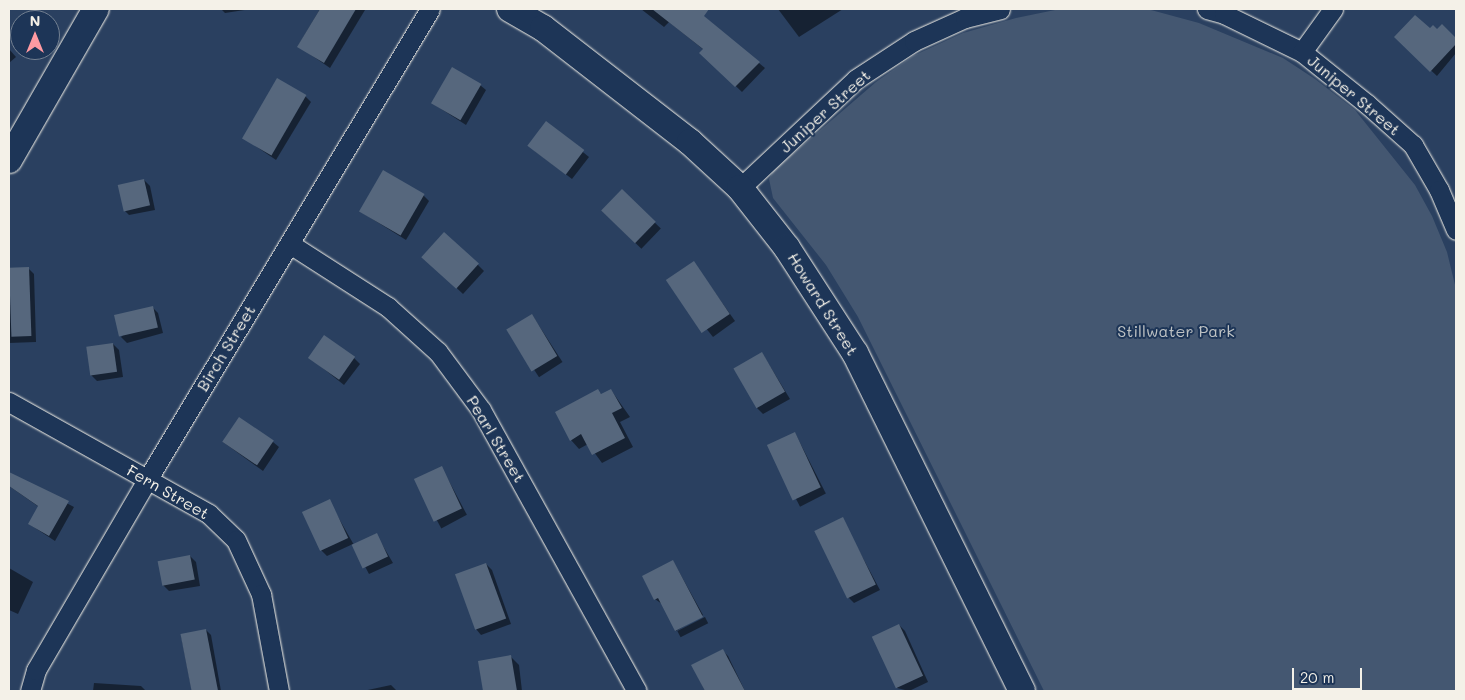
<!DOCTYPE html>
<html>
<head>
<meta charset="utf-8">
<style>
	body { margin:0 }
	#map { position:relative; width:1465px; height:700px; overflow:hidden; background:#2a4060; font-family:Mali,sans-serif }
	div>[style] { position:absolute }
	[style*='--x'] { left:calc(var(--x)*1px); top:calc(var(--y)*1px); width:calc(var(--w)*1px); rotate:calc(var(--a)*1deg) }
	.green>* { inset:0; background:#445771 }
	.shadow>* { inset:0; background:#0007; transform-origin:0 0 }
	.building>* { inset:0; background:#56677d; transform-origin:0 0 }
	.roads { filter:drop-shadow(0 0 1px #f4f1e8) drop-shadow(0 0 1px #f4f1e8) }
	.street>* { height:19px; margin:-9.5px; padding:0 9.5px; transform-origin:9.5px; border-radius:9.5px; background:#1d3557 }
	.secondary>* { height:26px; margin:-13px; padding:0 13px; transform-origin:13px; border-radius:13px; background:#1d3557 }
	span { translate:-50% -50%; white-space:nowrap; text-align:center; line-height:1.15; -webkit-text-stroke:4px #1d3557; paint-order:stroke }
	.street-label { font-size:16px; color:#f4f1e8 }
	.park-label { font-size:16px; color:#bfc3c4 }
	.frame { position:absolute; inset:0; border:10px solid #f4f1e8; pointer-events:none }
	.north { position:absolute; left:10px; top:10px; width:50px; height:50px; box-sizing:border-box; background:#1d3557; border:1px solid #738091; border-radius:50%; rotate:0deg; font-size:14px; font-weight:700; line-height:20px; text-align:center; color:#f4f1e8 }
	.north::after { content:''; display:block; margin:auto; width:18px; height:22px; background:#ff9aa2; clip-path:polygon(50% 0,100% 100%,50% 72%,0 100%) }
	.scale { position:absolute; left:1292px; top:668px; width:70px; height:22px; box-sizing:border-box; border:2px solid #f4f1e8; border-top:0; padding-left:6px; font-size:15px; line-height:18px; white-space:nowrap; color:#f4f1e8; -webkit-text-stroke:4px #1d3557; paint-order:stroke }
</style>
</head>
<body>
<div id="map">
	<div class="green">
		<div style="clip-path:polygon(1129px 9px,1151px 10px,1199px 23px,1283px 58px,1315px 79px,1355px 110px,1415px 185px,1432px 216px,1447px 252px,1456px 289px,1456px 691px,1044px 691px,858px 317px,826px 265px,773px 198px,769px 179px,774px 170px,876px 82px,913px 56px,963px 33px,1016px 18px,1055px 10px)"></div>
	</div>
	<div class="shadow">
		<div style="clip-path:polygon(221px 9px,251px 9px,225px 13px)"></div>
		<div style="clip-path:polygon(320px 9px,365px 10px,330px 68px,298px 46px)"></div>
		<div style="clip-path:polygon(641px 9px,695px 9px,765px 68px,742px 92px,701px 53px,704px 50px,669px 22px,664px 27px)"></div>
		<div style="clip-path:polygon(778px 9px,843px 9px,799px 37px)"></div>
		<div style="clip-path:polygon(1442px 26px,1456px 40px,1456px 53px,1437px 76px,1395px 37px,1437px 31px)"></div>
		<div style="clip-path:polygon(9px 49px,16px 57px,9px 63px)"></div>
		<div style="clip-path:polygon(480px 85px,486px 90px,466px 125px,432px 103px)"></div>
		<div style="clip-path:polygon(305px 96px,311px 102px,276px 160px,244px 138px)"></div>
		<div style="clip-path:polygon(547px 123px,589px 157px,572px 179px,535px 151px)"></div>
		<div style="clip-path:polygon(144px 180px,150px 186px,155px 210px,129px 215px,124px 210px)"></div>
		<div style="left:622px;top:191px;width:54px;height:28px;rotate:44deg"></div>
		<div style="clip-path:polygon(423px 195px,429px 201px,406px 240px,361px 212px)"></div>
		<div style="clip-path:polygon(429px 262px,478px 265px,484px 271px,463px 294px)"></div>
		<div style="clip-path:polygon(694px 263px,735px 321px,713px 337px,669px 282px)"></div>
		<div style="clip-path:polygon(28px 268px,34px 274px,36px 342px,9px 343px,9px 269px)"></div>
		<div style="clip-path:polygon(152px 307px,158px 313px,163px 333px,127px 343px,121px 337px)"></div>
		<div style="left:532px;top:315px;width:56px;height:28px;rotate:57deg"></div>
		<div style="clip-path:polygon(113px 344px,119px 350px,123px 377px,97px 381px,91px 375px)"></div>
		<div style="clip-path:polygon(762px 353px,790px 399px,763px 414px,757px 408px)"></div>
		<div style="clip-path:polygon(309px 357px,354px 358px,360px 364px,344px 385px)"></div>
		<div style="clip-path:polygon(611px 390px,630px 417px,620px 422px,633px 447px,602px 463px,588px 444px,579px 449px,571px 440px,598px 391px,602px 395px)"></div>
		<div style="left:795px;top:433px;width:68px;height:29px;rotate:63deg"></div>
		<div style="clip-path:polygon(223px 442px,273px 442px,279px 447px,263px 471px)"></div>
		<div style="left:442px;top:468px;width:53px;height:29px;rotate:62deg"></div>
		<div style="clip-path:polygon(9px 473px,74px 507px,55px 541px,29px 524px,39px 507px,9px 486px)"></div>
		<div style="clip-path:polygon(329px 501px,354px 545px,376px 534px,393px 563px,369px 574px,353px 544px,327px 556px,321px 550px)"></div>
		<div style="clip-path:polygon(842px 519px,880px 590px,854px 603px,848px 597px)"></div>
		<div style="clip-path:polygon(190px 556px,196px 562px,200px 586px,169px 591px,163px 585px)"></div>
		<div style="clip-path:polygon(673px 561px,703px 615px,676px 631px,662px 604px,655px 599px)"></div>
		<div style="clip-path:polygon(486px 564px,492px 570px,511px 624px,481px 635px,476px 629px)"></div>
		<div style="clip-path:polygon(9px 568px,33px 582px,18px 614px,9px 610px)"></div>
		<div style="left:705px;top:617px;width:7px;height:31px;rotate:63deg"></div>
		<div style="clip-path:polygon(899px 625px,905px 631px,928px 682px,909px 691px,897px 688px)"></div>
		<div style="clip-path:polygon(206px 630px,211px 635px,221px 691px,192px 691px,181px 635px)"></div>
		<div style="clip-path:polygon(722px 650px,728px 656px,745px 691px,705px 691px,693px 666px)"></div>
		<div style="clip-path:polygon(510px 656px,519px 665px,522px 691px,485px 691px,479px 662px)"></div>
		<div style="clip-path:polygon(94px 683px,141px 686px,146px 691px,93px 691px)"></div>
		<div style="clip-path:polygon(391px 685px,397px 691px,363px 691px)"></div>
	</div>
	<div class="building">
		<div style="clip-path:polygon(320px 9px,356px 9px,324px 63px,297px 47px)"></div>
		<div style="clip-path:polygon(652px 9px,709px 9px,704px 16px,760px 62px,735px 87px,699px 53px,703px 49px)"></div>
		<div style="clip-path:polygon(1415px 15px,1430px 28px,1433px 25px,1437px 29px,1442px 24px,1456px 38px,1456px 44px,1430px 72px,1394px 37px)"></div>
		<div style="left:452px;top:67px;width:34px;height:42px;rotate:30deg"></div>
		<div style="left:277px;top:78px;width:34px;height:70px;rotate:30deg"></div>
		<div style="left:546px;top:121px;width:48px;height:31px;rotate:37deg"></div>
		<div style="left:383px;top:170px;width:48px;height:48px;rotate:30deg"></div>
		<div style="left:144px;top:179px;width:27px;height:27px;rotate:77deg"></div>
		<div style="left:622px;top:189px;width:47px;height:30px;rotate:44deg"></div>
		<div style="left:444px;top:232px;width:47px;height:34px;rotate:42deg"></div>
		<div style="left:694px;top:261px;width:64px;height:34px;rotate:56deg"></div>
		<div style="left:29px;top:267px;width:69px;height:20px;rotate:88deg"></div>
		<div style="left:153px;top:306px;width:22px;height:40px;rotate:77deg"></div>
		<div style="left:532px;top:314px;width:49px;height:30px;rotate:59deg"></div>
		<div style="left:324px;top:335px;width:38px;height:28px;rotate:35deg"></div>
		<div style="left:113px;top:343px;width:29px;height:27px;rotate:82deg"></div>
		<div style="left:762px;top:352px;width:46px;height:33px;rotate:60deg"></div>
		<div style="clip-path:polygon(598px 389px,601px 394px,611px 389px,622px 408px,612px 413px,625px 438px,592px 455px,581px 434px,570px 441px,555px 412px)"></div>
		<div style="left:239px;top:417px;width:42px;height:30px;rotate:34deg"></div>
		<div style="left:795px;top:432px;width:61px;height:31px;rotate:65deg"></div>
		<div style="left:442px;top:466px;width:47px;height:31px;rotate:65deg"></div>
		<div style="clip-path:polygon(9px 472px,69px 501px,49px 536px,28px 524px,38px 506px,9px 486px)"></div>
		<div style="left:330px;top:499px;width:43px;height:31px;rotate:65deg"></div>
		<div style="left:843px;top:517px;width:75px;height:32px;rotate:64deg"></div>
		<div style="left:377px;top:533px;width:26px;height:28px;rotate:65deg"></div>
		<div style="left:190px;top:555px;width:25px;height:33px;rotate:79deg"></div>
		<div style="clip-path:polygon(673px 560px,703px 617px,675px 631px,658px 598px,654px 600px,642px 576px)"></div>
		<div style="left:486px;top:563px;width:59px;height:33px;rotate:70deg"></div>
		<div style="left:899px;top:624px;width:57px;height:30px;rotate:65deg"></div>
		<div style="left:206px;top:629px;width:63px;height:26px;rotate:79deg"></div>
		<div style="clip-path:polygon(723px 649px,745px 691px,705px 691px,691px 665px)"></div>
		<div style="clip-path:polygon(511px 655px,517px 691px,483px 691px,478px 661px)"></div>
	</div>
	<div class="roads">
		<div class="street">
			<div style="--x:1207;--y:9;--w:18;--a:16"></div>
			<div style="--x:1224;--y:14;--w:87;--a:26"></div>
			<div style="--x:1302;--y:52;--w:83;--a:38.7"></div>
			<div style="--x:1367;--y:104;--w:62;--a:41.7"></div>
			<div style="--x:1413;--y:145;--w:52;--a:60"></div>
			<div style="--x:1439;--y:190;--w:43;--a:67"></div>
			<div style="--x:1302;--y:52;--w:53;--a:-54.2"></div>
			<div style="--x:740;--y:188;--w:159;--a:-43.2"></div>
			<div style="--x:856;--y:79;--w:69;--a:-33.2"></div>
			<div style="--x:914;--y:41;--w:56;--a:-24.3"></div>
			<div style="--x:965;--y:18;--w:36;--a:-14"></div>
			<div style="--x:290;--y:244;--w:117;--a:32.7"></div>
			<div style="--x:388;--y:307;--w:67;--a:42"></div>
			<div style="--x:438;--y:352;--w:72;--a:53.4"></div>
			<div style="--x:481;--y:410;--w:321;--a:61"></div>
			<div style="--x:9;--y:402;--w:229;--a:29.2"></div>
			<div style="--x:209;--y:514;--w:37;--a:44"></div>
			<div style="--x:236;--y:540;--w:60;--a:65.2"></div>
			<div style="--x:261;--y:594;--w:99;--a:79.5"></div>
			<div style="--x:30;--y:691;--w:22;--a:-74"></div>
			<div style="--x:36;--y:670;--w:220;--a:-59.7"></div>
			<div style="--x:147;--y:480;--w:549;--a:-59"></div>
		</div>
		<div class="secondary">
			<div style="--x:510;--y:9;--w:38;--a:30"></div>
			<div style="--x:543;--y:28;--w:186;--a:37.8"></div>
			<div style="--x:690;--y:142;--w:68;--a:42.6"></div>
			<div style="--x:740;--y:188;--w:76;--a:51.9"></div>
			<div style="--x:787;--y:248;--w:125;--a:57.1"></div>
			<div style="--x:855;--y:353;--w:377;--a:63.7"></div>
			<div style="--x:9;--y:160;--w:174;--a:-60.1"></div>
		</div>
	</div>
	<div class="street-label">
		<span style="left:1354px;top:95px;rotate:40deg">Juniper Street</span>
		<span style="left:825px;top:111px;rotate:-42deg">Juniper Street</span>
		<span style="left:823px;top:304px;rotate:58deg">Howard Street</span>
		<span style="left:226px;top:348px;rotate:-59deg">Birch Street</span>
		<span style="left:496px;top:439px;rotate:59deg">Pearl Street</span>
		<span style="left:168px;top:492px;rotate:30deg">Fern Street</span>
	</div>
	<div class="park-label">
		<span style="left:1176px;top:331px">Stillwater Park</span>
	</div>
	<div class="frame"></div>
	<div class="north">N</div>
	<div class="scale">20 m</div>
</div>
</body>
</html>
